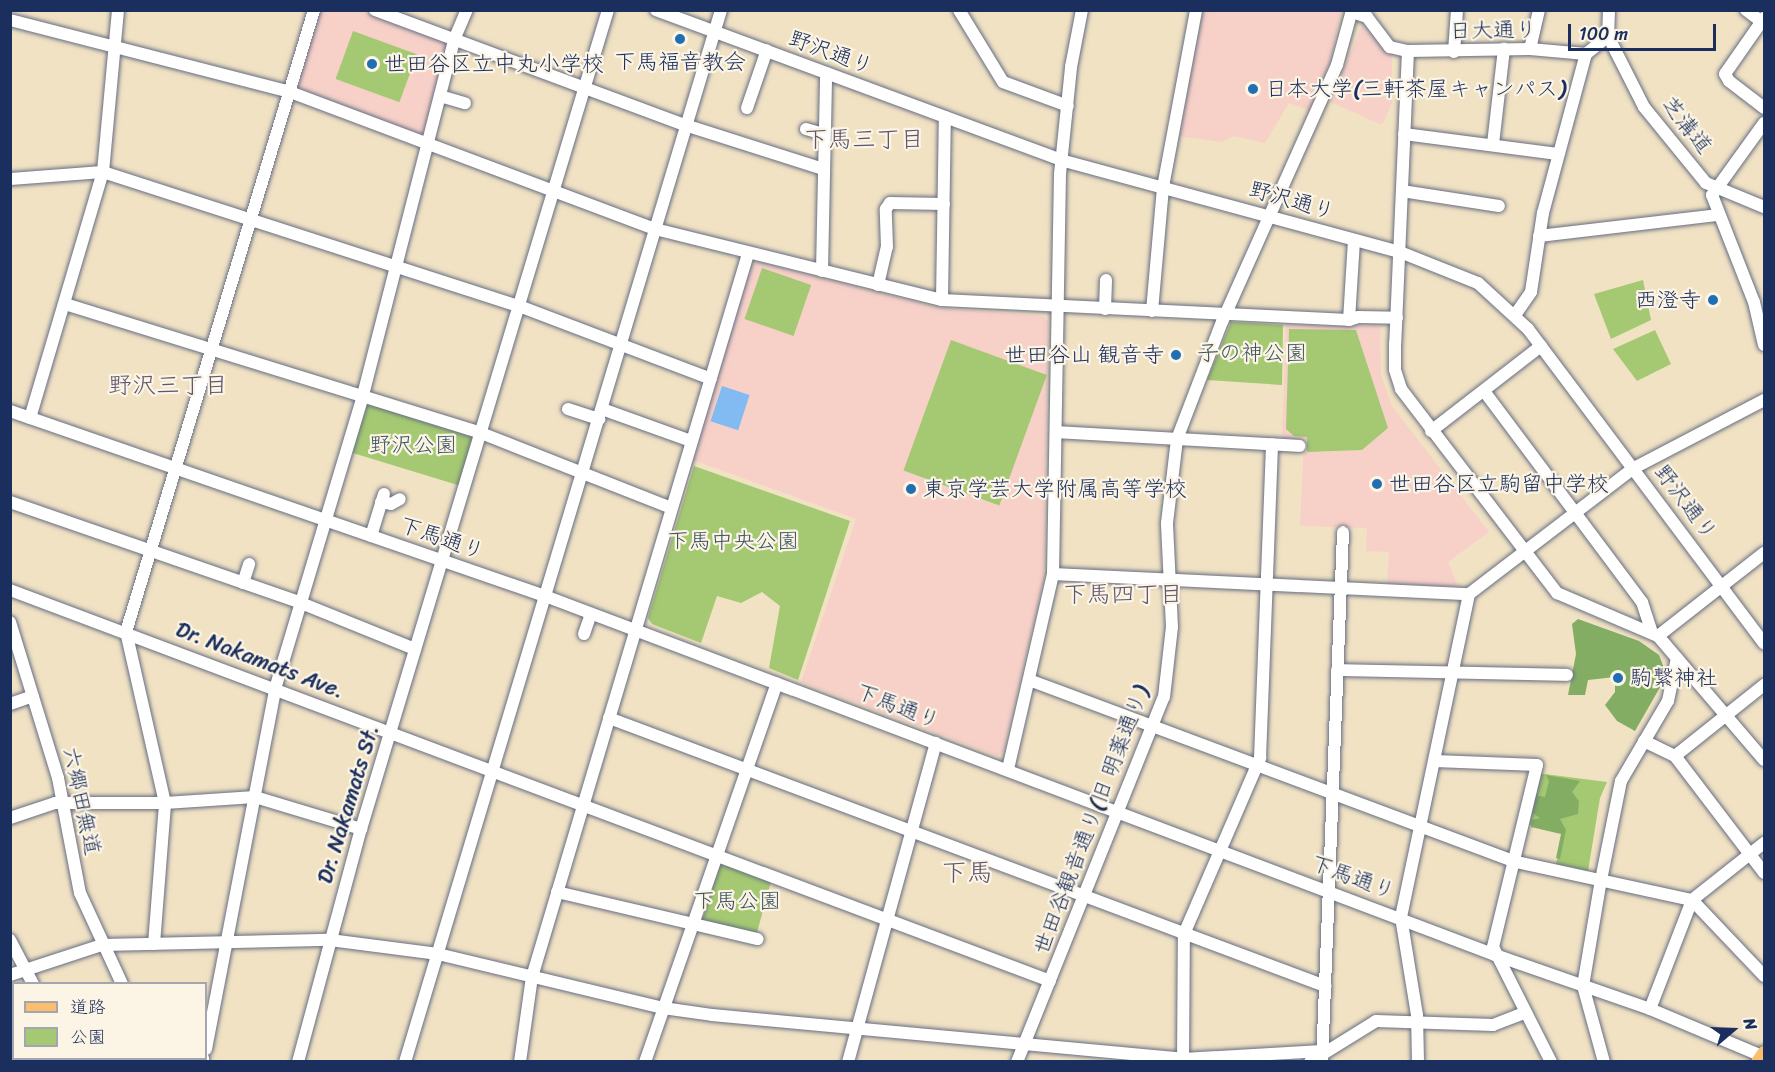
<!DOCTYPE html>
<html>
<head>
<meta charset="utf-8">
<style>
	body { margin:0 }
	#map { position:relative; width:1775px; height:1072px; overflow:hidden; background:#f1e2c4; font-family:Sriracha,"Klee One",sans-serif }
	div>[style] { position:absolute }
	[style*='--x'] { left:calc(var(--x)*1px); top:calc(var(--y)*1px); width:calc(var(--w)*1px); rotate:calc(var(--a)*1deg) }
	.built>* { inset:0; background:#f7d1c8 }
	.green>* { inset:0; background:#a5c972; transform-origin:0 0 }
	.forest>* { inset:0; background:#84ad64 }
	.water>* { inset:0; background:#82baf2; transform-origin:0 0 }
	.roads { filter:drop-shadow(0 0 2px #666e82) drop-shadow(0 0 2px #666e82) }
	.minor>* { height:12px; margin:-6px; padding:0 6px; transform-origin:6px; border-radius:6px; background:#fff }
	.major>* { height:15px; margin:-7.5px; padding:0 7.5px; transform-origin:7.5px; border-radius:7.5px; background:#fbbe6e }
	.dots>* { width:16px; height:16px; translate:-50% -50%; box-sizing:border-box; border:3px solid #fcf5e5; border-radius:50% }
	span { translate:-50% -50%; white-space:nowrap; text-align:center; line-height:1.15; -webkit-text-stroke:4.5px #fcf5e5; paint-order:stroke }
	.street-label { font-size:22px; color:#1b2f5e }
	.poi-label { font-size:22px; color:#1b2f5e }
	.left { translate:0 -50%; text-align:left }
	.right { translate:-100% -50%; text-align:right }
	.park-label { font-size:22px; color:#3e5663 }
	.neighbourhood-label { font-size:24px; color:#5e5771 }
	.quarter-label { font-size:26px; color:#5e5771 }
	.frame { position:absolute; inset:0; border:12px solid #1b2f5e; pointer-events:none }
	.legend { position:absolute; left:12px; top:982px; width:195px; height:78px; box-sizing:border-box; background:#fcf5e5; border:2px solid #a2a6af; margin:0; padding:8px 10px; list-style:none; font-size:18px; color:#1b2f5e }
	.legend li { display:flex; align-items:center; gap:12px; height:30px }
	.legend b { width:30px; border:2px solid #a2a6af }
	.north { position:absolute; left:1703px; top:1000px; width:60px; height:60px; -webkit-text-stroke:4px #fcf5e5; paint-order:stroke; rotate:71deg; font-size:16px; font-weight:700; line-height:24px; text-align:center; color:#1b2f5e }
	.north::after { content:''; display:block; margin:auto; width:21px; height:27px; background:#1b2f5e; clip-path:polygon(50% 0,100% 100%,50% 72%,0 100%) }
	.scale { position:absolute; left:1568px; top:24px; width:148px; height:27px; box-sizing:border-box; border:3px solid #1b2f5e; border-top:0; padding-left:8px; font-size:18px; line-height:21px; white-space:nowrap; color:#1b2f5e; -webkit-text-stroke:4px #fcf5e5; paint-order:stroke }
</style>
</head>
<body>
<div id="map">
	<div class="built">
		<div style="clip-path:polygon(319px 11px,361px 11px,444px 40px,447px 44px,423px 134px,419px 136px,298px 88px)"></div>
		<div style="clip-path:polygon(1201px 11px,1341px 11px,1331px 58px,1311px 111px,1289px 103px,1265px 143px,1234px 136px,1222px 142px,1178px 136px)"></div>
		<div style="clip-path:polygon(1362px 25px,1392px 53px,1392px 78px,1384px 96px,1393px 101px,1382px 125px,1330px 102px)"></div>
		<div style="clip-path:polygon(759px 262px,939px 308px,1043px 316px,1048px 321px,1044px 578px,1003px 752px,997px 756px,801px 682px,856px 519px,693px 460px,750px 265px)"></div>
		<div style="clip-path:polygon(1286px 325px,1380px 326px,1381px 375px,1392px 406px,1489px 532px,1448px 562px,1458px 586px,1387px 584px,1389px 552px,1366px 551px,1367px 528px,1300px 526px,1304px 442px,1282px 440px)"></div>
	</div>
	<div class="green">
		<div style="left:353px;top:31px;width:68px;height:51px;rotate:20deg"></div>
		<div style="left:762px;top:268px;width:52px;height:54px;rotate:19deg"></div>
		<div style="clip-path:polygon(1643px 280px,1651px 320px,1611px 339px,1594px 294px)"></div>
		<div style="clip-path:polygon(1231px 322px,1283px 325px,1282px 385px,1207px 380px)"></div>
		<div style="clip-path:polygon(1289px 329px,1356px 330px,1388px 428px,1362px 450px,1307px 452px,1307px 437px,1294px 436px,1286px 429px)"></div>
		<div style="clip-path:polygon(1655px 330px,1671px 364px,1637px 381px,1613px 349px)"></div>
		<div style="left:951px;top:340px;width:102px;height:139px;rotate:20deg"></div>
		<div style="left:367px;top:404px;width:113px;height:51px;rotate:17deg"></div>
		<div style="clip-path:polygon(694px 466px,850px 521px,798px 680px,769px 668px,780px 606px,762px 592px,741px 603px,717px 596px,701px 643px,652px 624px,648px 618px)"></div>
		<div style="clip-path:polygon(1537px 773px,1607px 782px,1600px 798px,1588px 871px,1556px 864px,1563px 833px,1526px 824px)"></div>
		<div style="clip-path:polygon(724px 863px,772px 878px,756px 936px,701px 924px,720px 865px)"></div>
	</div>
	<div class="forest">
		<div style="clip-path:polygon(1578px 619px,1639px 641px,1659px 655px,1664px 668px,1663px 682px,1635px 731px,1617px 721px,1605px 705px,1615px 692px,1615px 677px,1588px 680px,1585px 695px,1568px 695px,1576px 654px,1572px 624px)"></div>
		<div style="clip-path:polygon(1546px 775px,1580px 781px,1572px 792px,1579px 801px,1578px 814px,1560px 819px,1566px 830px,1560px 859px,1556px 858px,1561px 834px,1531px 827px,1532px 820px,1540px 818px,1531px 812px,1535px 795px,1545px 797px,1549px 781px)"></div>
	</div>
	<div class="water">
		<div style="left:722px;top:386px;width:29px;height:37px;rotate:18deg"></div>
	</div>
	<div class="roads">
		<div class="minor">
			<div style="--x:375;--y:10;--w:331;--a:20.4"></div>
			<div style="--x:685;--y:125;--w:145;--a:17.7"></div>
			<div style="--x:656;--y:10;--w:432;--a:20.3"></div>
			<div style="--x:1061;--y:160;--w:351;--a:15.2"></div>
			<div style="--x:1400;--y:252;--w:84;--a:21.7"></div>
			<div style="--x:1478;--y:283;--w:68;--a:42.6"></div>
			<div style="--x:1528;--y:329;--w:393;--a:53.1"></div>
			<div style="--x:959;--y:10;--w:84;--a:58.6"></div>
			<div style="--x:1003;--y:82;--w:69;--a:20.3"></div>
			<div style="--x:1609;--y:10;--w:26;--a:92"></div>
			<div style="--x:1608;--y:36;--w:80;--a:63.1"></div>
			<div style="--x:1644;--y:107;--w:98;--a:50.8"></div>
			<div style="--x:1706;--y:183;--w:63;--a:22.5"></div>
			<div style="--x:1746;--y:10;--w:20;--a:37"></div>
			<div style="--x:1352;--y:12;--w:16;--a:18"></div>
			<div style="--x:1367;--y:17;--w:38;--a:53"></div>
			<div style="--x:1390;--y:47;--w:18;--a:13"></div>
			<div style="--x:1408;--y:51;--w:122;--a:-0.9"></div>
			<div style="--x:1530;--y:49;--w:56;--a:5.1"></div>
			<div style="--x:1586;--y:54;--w:28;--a:-39"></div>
			<div style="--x:1764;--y:18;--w:68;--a:124.9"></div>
			<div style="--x:1725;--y:74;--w:8;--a:60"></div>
			<div style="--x:1729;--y:81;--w:44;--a:37.6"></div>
			<div style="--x:10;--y:20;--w:289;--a:14.4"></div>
			<div style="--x:290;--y:92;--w:390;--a:20.6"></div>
			<div style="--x:655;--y:229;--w:296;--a:13.9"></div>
			<div style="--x:942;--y:300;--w:407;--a:2.8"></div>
			<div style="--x:1349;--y:320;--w:9;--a:-18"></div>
			<div style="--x:1358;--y:317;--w:39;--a:1"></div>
			<div style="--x:1530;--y:49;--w:40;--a:-77"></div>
			<div style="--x:1408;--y:51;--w:292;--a:92.5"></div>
			<div style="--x:1395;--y:343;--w:27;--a:90"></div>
			<div style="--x:1395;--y:370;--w:20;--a:72"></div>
			<div style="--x:1401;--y:389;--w:257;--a:52.6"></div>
			<div style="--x:1557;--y:593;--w:110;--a:23.1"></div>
			<div style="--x:1658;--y:636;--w:163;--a:49.5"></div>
			<div style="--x:1454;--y:52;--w:42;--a:-85.9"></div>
			<div style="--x:440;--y:96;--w:26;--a:16"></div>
			<div style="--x:747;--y:108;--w:61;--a:-71"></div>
			<div style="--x:1764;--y:123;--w:89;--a:125.8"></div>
			<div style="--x:1712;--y:195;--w:115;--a:68.6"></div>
			<div style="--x:1754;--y:302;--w:44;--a:76.9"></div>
			<div style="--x:806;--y:129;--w:19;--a:16"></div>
			<div style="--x:1404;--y:134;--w:155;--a:7.4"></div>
			<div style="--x:1493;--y:144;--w:96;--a:-83.4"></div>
			<div style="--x:10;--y:179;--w:93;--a:-4.3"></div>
			<div style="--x:103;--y:172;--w:437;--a:17.9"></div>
			<div style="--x:519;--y:306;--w:205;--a:20.8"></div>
			<div style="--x:1402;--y:191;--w:98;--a:8.8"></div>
			<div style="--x:1539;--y:236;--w:181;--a:-6.7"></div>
			<div style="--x:822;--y:271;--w:198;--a:-88.8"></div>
			<div style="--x:878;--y:285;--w:39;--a:-77"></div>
			<div style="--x:887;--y:247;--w:38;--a:-92"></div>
			<div style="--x:886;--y:209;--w:7;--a:-56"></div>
			<div style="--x:890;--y:203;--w:54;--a:1.1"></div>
			<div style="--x:942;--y:300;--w:183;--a:-89.1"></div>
			<div style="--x:65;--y:304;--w:436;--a:17.2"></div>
			<div style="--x:481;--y:433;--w:204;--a:21.5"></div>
			<div style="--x:1105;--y:309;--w:29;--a:-88"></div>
			<div style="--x:1152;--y:311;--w:124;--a:-84.9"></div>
			<div style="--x:1163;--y:187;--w:180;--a:-79.4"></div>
			<div style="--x:1515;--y:315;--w:28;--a:-55"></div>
			<div style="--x:1531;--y:292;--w:80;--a:-81.4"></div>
			<div style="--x:1543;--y:213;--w:165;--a:-74.9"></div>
			<div style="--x:1349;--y:320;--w:80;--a:-86.4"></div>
			<div style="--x:1484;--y:391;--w:264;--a:53.2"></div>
			<div style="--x:1642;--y:602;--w:33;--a:72"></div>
			<div style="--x:568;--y:409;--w:33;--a:18"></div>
			<div style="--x:602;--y:409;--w:95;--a:19.8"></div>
			<div style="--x:10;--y:411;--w:566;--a:19.08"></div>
			<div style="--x:545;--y:596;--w:1016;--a:20.7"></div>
			<div style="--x:1495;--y:955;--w:164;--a:19.2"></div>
			<div style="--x:1650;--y:1009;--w:124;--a:22.8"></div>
			<div style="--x:30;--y:418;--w:257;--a:-73.5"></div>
			<div style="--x:103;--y:172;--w:163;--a:-84.7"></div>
			<div style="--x:1431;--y:431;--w:139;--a:-37.7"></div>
			<div style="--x:1057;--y:432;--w:243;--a:3.3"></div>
			<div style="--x:10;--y:502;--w:308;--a:19.1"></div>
			<div style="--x:301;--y:603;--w:123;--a:22"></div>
			<div style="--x:381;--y:502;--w:10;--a:11"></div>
			<div style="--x:391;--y:504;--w:10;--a:-29"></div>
			<div style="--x:371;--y:536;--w:44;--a:-72.8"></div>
			<div style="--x:1053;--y:574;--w:416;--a:2.8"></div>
			<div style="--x:243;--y:583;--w:20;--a:-72"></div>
			<div style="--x:10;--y:590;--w:1111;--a:20.6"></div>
			<div style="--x:10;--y:622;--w:163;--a:72.9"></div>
			<div style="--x:58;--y:778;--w:117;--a:79.2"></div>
			<div style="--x:80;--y:893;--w:100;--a:65.2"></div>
			<div style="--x:584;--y:634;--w:21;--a:-71"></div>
			<div style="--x:1658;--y:636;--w:135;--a:-38.1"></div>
			<div style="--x:1337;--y:670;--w:230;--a:1.2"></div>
			<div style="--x:1029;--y:680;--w:520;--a:20.49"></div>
			<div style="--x:1516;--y:862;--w:180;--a:12.2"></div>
			<div style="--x:1692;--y:900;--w:105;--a:46.5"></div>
			<div style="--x:10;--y:704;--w:24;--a:-19"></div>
			<div style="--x:609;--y:718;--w:765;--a:20.52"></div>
			<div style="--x:1644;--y:741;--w:34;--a:26"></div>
			<div style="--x:1675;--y:756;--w:147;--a:52.7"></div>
			<div style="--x:1675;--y:756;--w:114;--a:-38.6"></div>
			<div style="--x:1435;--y:761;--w:102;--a:2.2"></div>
			<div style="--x:1537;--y:765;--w:187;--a:103.6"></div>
			<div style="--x:1493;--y:947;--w:129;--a:63.2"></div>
			<div style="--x:1008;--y:769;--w:200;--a:-77"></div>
			<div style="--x:1053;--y:574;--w:400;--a:-89"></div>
			<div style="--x:1060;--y:174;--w:108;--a:-84.1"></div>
			<div style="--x:1071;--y:67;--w:58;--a:-79.1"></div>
			<div style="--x:10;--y:818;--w:47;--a:-18.4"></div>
			<div style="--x:55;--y:803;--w:110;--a:0"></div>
			<div style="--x:165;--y:803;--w:90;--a:-3.8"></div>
			<div style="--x:255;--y:797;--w:111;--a:16.8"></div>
			<div style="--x:557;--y:892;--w:206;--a:13.2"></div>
			<div style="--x:10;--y:940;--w:50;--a:62.4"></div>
			<div style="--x:154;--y:944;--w:141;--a:-85.5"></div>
			<div style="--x:165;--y:803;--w:175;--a:-102.8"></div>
			<div style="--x:126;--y:632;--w:650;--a:-73.18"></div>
			<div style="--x:10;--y:975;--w:97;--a:-18.1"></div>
			<div style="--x:102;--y:945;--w:228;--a:-1.3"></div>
			<div style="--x:330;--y:940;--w:109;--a:7.4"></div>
			<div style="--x:438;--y:954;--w:231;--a:13.5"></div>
			<div style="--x:663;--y:1008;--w:49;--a:8.1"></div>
			<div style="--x:712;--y:1015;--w:473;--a:5.3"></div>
			<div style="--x:1183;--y:1059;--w:139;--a:-3.3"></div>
			<div style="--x:1650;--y:1009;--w:117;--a:-68.9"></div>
			<div style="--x:1692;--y:900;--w:92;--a:-38.4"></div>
			<div style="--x:206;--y:1049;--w:367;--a:-79.1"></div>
			<div style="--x:275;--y:689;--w:307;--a:-73.3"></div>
			<div style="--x:363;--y:395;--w:366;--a:-75.6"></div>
			<div style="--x:454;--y:40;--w:33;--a:-67"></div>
			<div style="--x:83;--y:1058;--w:4;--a:63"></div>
			<div style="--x:171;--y:1058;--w:4;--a:76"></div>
			<div style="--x:133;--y:1062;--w:8;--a:-30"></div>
			<div style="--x:203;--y:1062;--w:4;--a:-90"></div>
			<div style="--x:298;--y:1062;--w:241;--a:-74.9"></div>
			<div style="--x:361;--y:829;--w:855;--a:-73.22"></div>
			<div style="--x:405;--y:1062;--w:1098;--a:-73.28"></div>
			<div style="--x:520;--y:1062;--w:86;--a:-82"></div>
			<div style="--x:532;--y:977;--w:755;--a:-73.37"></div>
			<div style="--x:645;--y:1062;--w:401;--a:-70.8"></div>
			<div style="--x:848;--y:1062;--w:331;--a:-74.6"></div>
			<div style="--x:1017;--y:1062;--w:393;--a:-68.1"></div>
			<div style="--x:1164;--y:697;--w:70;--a:-83.5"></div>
			<div style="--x:1172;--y:627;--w:104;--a:-92.8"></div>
			<div style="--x:1167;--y:523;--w:85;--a:-83.2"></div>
			<div style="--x:1177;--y:439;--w:125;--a:-69"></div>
			<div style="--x:1222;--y:322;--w:282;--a:-65.9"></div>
			<div style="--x:1337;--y:65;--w:57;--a:-74.7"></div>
			<div style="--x:1183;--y:1062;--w:128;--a:-89.6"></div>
			<div style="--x:1184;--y:934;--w:192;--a:-66.6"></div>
			<div style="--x:1260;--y:758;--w:314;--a:-87.8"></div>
			<div style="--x:1310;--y:1062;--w:78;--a:-31.8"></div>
			<div style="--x:1376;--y:1021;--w:117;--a:2"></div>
			<div style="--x:1493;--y:1025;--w:33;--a:-21"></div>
			<div style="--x:1322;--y:1062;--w:530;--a:-87.73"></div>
			<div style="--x:1418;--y:1062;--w:47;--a:-91.2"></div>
			<div style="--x:1417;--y:1015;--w:99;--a:-99.3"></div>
			<div style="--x:1401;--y:917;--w:330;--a:-78.1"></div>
			<div style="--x:1469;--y:594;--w:208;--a:-37.4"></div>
			<div style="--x:1634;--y:468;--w:147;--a:-27.6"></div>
			<div style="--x:1604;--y:1062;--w:79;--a:-105.4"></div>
			<div style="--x:1583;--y:986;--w:108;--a:-80.4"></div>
			<div style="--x:1601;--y:880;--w:101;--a:-78.6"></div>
			<div style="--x:1621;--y:781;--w:93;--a:-59.6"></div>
			<div style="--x:1668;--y:701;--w:44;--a:-78.2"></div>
		</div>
		<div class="major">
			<div style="--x:1758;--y:1062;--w:11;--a:-56"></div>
		</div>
	</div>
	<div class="dots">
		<div style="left:680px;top:39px;background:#1f6fb2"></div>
		<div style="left:372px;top:64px;background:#1f6fb2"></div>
		<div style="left:1253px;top:89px;background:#1f6fb2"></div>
		<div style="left:1713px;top:300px;background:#1f6fb2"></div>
		<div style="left:1176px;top:355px;background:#1f6fb2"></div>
		<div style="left:1377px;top:484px;background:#1f6fb2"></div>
		<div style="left:911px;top:489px;background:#1f6fb2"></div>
		<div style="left:1618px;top:678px;background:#1f6fb2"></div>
	</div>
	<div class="street-label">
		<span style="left:1493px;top:30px;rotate:-1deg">日大通り</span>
		<span style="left:831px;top:52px;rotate:20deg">野沢通り</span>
		<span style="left:1687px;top:125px;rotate:51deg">芝溝道</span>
		<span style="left:1292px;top:200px;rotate:16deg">野沢通り</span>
		<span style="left:1686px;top:502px;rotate:53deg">野沢通り</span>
		<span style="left:442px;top:538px;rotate:19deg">下馬通り</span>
		<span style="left:260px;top:660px;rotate:21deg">Dr. Nakamats Ave.</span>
		<span style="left:898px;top:706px;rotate:21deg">下馬通り</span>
		<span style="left:82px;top:801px;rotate:78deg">六郷田無道</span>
		<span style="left:348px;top:804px;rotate:-73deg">Dr. Nakamats St.</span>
		<span style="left:1091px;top:820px;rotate:-69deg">世田谷観音通り(旧 明薬通り)</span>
		<span style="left:1353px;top:877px;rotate:20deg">下馬通り</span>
	</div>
	<div class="poi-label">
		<span style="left:680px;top:62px">下馬福音教会</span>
		<span class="left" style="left:384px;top:64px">世田谷区立中丸小学校</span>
		<span class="left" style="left:1265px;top:89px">日本大学(三軒茶屋キャンパス)</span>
		<span class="right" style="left:1701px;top:300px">西澄寺</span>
		<span class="right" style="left:1164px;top:355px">世田谷山 観音寺</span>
		<span class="left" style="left:1389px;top:484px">世田谷区立駒留中学校</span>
		<span class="left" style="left:923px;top:489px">東京学芸大学附属高等学校</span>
		<span class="left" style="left:1630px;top:678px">駒繋神社</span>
	</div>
	<div class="park-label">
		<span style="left:1252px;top:353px">子の神公園</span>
		<span style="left:413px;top:445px">野沢公園</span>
		<span style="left:733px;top:541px">下馬中央公園</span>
		<span style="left:737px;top:901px">下馬公園</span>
	</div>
	<div class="neighbourhood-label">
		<span style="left:864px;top:140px">下馬三丁目</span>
		<span style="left:168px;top:386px">野沢三丁目</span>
		<span style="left:1123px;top:595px">下馬四丁目</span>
	</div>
	<div class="quarter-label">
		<span style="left:967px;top:873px">下馬</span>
	</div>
	<div class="frame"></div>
	<ul class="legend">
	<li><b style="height:8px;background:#fbbe6e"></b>道路</li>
	<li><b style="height:16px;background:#a5c972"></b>公園</li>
	</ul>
	<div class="north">N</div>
	<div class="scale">100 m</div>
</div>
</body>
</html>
